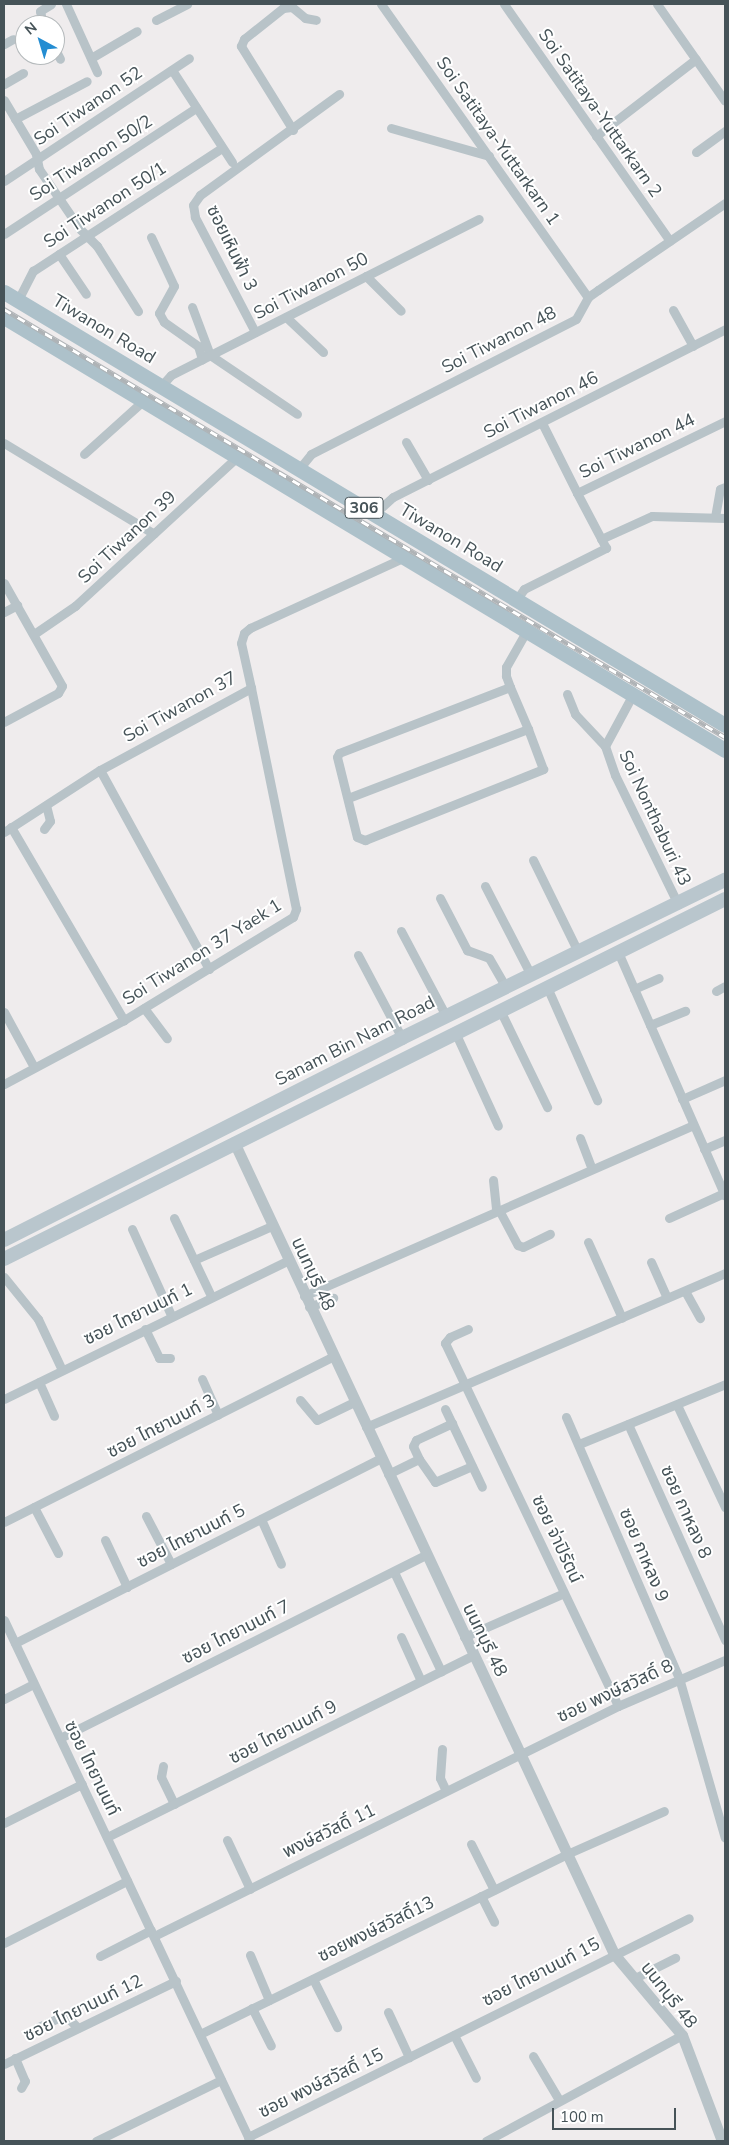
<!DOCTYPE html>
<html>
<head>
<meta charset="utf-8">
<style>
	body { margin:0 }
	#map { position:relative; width:729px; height:2145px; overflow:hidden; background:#efeced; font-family:"Nunito Sans","Noto Sans Thai",sans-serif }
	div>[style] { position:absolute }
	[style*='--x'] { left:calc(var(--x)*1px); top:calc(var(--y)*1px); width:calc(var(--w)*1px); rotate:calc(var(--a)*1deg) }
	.minor>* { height:9px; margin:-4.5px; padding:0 4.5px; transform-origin:4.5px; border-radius:4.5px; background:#b8c3c8 }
	.tertiary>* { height:11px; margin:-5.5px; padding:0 5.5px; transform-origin:5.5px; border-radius:5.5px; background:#b8c3c8 }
	.secondary>* { height:14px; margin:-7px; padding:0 7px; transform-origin:7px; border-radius:7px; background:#b9c6cd }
	.primary>* { height:15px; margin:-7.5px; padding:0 7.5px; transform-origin:7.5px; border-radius:7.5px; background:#adc1ca }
	.rail>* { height:4.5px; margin-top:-2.25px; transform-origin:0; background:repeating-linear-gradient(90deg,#fff 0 8px,#afb3b6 0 16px); box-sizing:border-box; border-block:1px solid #afb3b6 }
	span { translate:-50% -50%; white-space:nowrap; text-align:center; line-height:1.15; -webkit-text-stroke:4px #fff; paint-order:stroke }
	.shield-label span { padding:1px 4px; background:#fff; border:1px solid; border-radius:4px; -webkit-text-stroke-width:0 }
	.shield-label { font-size:16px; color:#465358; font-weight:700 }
	.street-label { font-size:18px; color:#465358 }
	.frame { position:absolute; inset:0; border:5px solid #465358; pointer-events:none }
	.north { position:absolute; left:15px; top:15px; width:50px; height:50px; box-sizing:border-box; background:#fff; border:1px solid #b5babc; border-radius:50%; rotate:321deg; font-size:14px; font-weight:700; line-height:20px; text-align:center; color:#465358 }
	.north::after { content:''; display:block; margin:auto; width:18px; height:22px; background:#248dd2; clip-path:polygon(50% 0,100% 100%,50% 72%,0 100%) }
	.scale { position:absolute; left:552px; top:2108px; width:124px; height:22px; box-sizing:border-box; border:2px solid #465358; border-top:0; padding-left:6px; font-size:15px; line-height:18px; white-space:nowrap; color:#465358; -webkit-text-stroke:4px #fff; paint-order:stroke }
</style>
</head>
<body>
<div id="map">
	<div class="minor">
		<div style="--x:66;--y:4;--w:75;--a:65.5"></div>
		<div style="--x:381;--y:4;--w:359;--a:54.8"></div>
		<div style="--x:504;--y:4;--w:289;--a:55"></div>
		<div style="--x:657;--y:4;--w:118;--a:55"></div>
		<div style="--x:156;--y:20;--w:35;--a:-27"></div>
		<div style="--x:43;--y:25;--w:14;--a:-102"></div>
		<div style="--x:40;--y:11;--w:13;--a:-32"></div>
		<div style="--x:4;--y:44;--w:10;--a:-29"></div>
		<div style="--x:55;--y:49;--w:11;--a:63"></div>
		<div style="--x:91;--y:58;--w:53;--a:-30.4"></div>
		<div style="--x:172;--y:70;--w:110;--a:56.9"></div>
		<div style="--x:4;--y:84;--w:22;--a:-30"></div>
		<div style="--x:4;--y:100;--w:63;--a:59.3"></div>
		<div style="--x:36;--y:154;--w:15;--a:79"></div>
		<div style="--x:39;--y:169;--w:73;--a:55.7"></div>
		<div style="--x:80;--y:229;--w:24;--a:45"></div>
		<div style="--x:97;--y:246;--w:77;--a:57.8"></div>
		<div style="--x:15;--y:119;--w:81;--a:-27.8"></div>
		<div style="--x:391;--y:128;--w:102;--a:15.9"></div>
		<div style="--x:293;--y:130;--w:99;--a:-121.8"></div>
		<div style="--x:241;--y:46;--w:8;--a:-67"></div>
		<div style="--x:244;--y:39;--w:50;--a:-38.5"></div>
		<div style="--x:283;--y:8;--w:9;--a:-6"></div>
		<div style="--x:292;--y:7;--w:17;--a:40"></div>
		<div style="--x:305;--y:18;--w:11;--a:10"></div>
		<div style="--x:596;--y:136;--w:126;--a:-37.6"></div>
		<div style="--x:696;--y:152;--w:36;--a:-36"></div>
		<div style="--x:4;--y:181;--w:222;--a:-33.6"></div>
		<div style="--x:4;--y:234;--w:230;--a:-33.3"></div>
		<div style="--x:151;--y:237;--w:54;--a:64.9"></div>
		<div style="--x:174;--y:286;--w:31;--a:119"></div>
		<div style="--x:159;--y:313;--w:10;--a:61"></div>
		<div style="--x:164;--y:322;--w:42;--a:35.2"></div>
		<div style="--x:198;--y:346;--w:14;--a:73"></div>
		<div style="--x:59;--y:254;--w:48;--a:56"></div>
		<div style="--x:366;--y:276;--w:49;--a:45"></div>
		<div style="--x:18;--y:300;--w:33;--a:-63"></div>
		<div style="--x:33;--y:271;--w:225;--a:-33.1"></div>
		<div style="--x:192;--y:307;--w:51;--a:69.4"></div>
		<div style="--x:210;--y:355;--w:105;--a:34.1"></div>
		<div style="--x:673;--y:310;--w:41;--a:60.9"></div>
		<div style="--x:286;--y:317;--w:51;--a:43.4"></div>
		<div style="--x:255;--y:332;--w:130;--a:-117.6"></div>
		<div style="--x:195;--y:217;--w:12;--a:-99"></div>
		<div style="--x:193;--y:205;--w:12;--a:-55"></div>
		<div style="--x:200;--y:195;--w:172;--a:-36"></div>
		<div style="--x:162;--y:385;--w:13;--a:-48"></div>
		<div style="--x:171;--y:375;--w:345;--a:-26.9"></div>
		<div style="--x:542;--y:423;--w:78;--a:63.4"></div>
		<div style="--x:406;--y:442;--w:44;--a:59.9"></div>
		<div style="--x:4;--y:443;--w:175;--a:31.2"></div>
		<div style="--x:84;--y:454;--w:81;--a:-42"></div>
		<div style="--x:299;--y:469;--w:19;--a:-51"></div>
		<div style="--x:311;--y:454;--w:297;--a:-27"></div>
		<div style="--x:576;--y:319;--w:25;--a:-61"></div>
		<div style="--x:588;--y:297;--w:12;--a:-35"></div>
		<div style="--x:598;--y:290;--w:154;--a:-34.4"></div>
		<div style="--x:374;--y:514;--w:25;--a:-42"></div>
		<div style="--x:393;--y:497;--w:372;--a:-26.8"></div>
		<div style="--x:715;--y:517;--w:28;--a:-80"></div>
		<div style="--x:720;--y:489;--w:5;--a:-22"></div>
		<div style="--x:601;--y:539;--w:56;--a:-24.3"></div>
		<div style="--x:652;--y:516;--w:73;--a:1.6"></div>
		<div style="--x:4;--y:583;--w:118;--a:60.6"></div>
		<div style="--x:62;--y:686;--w:8;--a:120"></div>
		<div style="--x:58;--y:693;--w:61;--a:151.8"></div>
		<div style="--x:517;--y:599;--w:12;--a:-55"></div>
		<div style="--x:524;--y:589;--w:92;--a:-26.6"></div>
		<div style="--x:606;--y:548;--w:62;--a:-117.8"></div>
		<div style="--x:577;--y:493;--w:165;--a:-25.9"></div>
		<div style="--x:4;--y:612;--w:15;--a:-28"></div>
		<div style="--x:34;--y:634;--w:50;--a:-34.3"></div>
		<div style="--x:75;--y:606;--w:220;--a:-42.6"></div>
		<div style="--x:510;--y:687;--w:183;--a:158.9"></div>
		<div style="--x:339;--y:753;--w:4;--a:117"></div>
		<div style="--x:337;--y:757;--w:82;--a:76"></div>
		<div style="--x:357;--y:837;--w:9;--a:21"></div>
		<div style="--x:365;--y:840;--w:192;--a:-21.7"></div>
		<div style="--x:543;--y:769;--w:43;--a:-110.6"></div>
		<div style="--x:528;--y:729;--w:46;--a:-113.2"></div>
		<div style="--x:510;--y:687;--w:12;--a:-110"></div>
		<div style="--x:506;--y:676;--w:9;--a:-90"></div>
		<div style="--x:506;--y:667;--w:43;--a:-60.4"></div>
		<div style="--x:567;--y:694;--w:22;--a:68"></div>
		<div style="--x:575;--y:714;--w:44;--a:46.8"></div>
		<div style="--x:605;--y:746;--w:31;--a:71"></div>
		<div style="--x:615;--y:775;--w:144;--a:64"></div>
		<div style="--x:605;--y:746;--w:59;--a:-61.7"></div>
		<div style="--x:100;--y:770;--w:227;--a:61.3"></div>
		<div style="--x:348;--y:798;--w:193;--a:-21"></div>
		<div style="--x:11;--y:827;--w:224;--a:59.7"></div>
		<div style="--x:44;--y:829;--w:10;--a:-53"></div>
		<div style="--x:50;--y:821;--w:16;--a:-104"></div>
		<div style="--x:4;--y:832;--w:114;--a:-32.9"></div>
		<div style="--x:100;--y:770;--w:172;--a:-28.5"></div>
		<div style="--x:251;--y:688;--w:46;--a:-102.5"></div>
		<div style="--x:241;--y:643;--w:10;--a:-73"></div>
		<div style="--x:244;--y:633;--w:8;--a:-40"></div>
		<div style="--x:250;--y:628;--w:170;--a:-24.6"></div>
		<div style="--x:533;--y:860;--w:102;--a:63.9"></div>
		<div style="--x:485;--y:886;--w:100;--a:62.7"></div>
		<div style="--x:440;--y:898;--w:59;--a:62.6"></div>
		<div style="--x:467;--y:950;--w:23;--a:20"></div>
		<div style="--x:489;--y:958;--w:34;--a:60"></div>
		<div style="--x:401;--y:931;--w:96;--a:62.1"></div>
		<div style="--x:618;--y:952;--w:266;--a:66.3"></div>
		<div style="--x:358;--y:955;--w:94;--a:62.1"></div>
		<div style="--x:547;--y:987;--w:124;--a:66.1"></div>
		<div style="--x:634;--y:989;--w:27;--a:-24"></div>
		<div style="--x:716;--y:991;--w:10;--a:-29"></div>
		<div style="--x:144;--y:1008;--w:38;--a:53"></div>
		<div style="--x:500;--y:1010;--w:108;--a:64.1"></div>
		<div style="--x:4;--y:1012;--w:63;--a:61.4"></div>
		<div style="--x:650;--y:1025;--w:38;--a:-22"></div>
		<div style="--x:455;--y:1032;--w:103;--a:65.4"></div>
		<div style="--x:4;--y:1084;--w:136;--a:-28.1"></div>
		<div style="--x:124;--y:1020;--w:198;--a:-31.4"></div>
		<div style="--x:293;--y:917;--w:9;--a:-69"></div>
		<div style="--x:296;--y:909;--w:226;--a:-101.5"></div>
		<div style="--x:682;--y:1099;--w:47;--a:-23.8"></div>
		<div style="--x:580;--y:1138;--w:33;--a:69"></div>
		<div style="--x:704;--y:1149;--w:23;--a:-23"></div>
		<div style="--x:493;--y:1180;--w:31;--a:84"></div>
		<div style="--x:499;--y:1210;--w:40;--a:62"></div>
		<div style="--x:518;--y:1245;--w:5;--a:22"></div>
		<div style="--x:523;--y:1247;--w:30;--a:-26"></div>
		<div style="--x:174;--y:1218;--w:86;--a:64.6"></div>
		<div style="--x:669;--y:1218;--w:60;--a:-24.4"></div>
		<div style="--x:132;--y:1229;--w:94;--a:65.6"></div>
		<div style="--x:588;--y:1242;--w:83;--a:65.9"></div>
		<div style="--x:194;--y:1260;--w:85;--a:-23.6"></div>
		<div style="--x:651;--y:1262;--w:39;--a:66"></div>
		<div style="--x:4;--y:1277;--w:54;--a:51"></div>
		<div style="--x:38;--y:1319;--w:56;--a:64.8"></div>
		<div style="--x:685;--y:1291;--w:31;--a:61"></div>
		<div style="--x:304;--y:1296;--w:425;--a:-23.7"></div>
		<div style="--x:309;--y:1307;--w:26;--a:-21"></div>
		<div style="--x:145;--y:1329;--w:32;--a:64"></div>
		<div style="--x:159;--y:1358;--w:11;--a:0"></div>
		<div style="--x:468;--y:1329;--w:20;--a:156"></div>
		<div style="--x:450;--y:1337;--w:8;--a:130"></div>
		<div style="--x:445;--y:1343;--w:402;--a:64.5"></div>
		<div style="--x:202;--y:1379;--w:39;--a:66"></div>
		<div style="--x:39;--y:1382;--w:37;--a:66"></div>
		<div style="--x:4;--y:1399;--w:315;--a:-26"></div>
		<div style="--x:300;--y:1400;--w:26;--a:50"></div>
		<div style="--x:317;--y:1420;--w:41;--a:-25.9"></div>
		<div style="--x:677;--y:1405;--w:113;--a:64.8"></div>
		<div style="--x:445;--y:1409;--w:86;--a:64.6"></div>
		<div style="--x:566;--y:1417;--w:284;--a:66.6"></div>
		<div style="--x:679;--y:1678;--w:166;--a:74"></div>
		<div style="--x:628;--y:1424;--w:237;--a:65.8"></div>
		<div style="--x:366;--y:1427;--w:391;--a:-23.2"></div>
		<div style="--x:579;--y:1444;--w:158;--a:-22.3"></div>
		<div style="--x:419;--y:1459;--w:28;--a:55"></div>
		<div style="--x:435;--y:1482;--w:40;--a:-23.4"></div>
		<div style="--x:388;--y:1474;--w:34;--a:-26"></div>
		<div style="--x:419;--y:1459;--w:14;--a:-115"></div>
		<div style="--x:413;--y:1446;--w:7;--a:-63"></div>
		<div style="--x:416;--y:1440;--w:40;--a:-25"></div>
		<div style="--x:34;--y:1507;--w:52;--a:62.4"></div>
		<div style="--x:146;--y:1516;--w:54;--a:62.5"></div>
		<div style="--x:261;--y:1519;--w:49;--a:66"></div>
		<div style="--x:4;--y:1522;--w:367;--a:-26.7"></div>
		<div style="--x:105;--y:1540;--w:52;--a:64.9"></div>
		<div style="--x:394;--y:1572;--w:110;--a:64.6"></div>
		<div style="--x:4;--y:1620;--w:576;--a:64.72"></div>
		<div style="--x:401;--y:1637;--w:48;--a:65.6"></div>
		<div style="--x:464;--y:1637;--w:109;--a:-23.7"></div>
		<div style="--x:15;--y:1643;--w:410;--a:-26.8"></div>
		<div style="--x:4;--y:1699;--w:33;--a:-27"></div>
		<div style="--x:60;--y:1738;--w:409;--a:-26.6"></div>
		<div style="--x:442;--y:1749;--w:29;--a:94"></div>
		<div style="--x:440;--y:1778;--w:14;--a:65"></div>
		<div style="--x:163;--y:1766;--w:11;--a:100"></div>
		<div style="--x:161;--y:1777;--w:30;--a:64"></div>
		<div style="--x:4;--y:1823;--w:87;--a:-26.6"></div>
		<div style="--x:107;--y:1837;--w:409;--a:-26.4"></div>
		<div style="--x:227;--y:1840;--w:54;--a:64.9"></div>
		<div style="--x:471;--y:1844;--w:51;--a:63.4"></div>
		<div style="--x:481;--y:1896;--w:29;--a:63"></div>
		<div style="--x:154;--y:1936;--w:518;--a:-26.37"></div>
		<div style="--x:618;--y:1706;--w:116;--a:-23.3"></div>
		<div style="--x:4;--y:1943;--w:138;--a:-26.8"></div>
		<div style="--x:250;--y:1955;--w:49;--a:67.1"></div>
		<div style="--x:100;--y:1956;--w:57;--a:-27"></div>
		<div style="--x:635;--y:1978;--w:45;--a:-26.6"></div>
		<div style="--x:313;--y:1979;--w:54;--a:63.4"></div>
		<div style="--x:252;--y:2008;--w:42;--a:63.4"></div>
		<div style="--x:388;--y:2012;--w:50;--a:65"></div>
		<div style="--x:36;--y:2028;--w:32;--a:-24"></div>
		<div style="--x:65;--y:2015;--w:18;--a:45"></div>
		<div style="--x:200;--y:2034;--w:409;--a:-26.1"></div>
		<div style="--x:567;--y:1854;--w:106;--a:-23.9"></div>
		<div style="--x:454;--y:2035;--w:48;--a:62.9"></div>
		<div style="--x:533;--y:2056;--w:51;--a:59.4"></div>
		<div style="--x:15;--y:2058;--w:25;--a:67"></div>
		<div style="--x:25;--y:2081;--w:8;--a:120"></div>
		<div style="--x:4;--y:2064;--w:191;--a:-25.8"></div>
		<div style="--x:248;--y:2137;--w:492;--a:-26.4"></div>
		<div style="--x:96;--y:2141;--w:139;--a:-26"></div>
		<div style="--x:486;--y:2141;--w:223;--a:-28.4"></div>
	</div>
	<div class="tertiary">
		<div style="--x:234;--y:1142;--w:897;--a:64.92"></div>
		<div style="--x:614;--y:1954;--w:106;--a:50"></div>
		<div style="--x:682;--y:2035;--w:113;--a:69.3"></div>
	</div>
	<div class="secondary">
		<div style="--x:4;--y:1240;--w:446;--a:-26.9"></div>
		<div style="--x:402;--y:1038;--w:360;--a:-26.1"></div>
		<div style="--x:4;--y:1259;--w:806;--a:-26.53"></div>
	</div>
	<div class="primary">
		<div style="--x:4;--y:292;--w:841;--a:30.99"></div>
		<div style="--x:4;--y:317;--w:841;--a:30.99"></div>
	</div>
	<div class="rail">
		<div style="--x:4;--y:309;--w:838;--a:30.69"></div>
	</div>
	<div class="shield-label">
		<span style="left:364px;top:508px">306</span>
	</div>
	<div class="street-label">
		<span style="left:88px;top:106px;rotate:-34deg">Soi Tiwanon 52</span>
		<span style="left:600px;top:113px;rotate:55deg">Soi Satitaya-Yuttarkarn 2</span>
		<span style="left:498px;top:141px;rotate:55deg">Soi Satitaya-Yuttarkarn 1</span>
		<span style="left:91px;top:158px;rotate:-33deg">Soi Tiwanon 50/2</span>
		<span style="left:105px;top:205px;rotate:-33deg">Soi Tiwanon 50/1</span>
		<span style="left:232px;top:248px;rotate:64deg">ซอยเหินฟ้า 3</span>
		<span style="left:311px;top:286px;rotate:-27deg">Soi Tiwanon 50</span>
		<span style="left:104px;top:329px;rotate:31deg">Tiwanon Road</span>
		<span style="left:499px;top:340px;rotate:-27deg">Soi Tiwanon 48</span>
		<span style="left:541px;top:405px;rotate:-27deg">Soi Tiwanon 46</span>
		<span style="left:637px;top:446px;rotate:-26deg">Soi Tiwanon 44</span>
		<span style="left:127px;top:537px;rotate:-43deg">Soi Tiwanon 39</span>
		<span style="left:451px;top:538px;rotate:31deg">Tiwanon Road</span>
		<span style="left:180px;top:707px;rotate:-29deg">Soi Tiwanon 37</span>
		<span style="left:655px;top:818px;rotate:65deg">Soi Nonthaburi 43</span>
		<span style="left:202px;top:952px;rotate:-32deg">Soi Tiwanon 37 Yaek 1</span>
		<span style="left:355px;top:1041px;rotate:-27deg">Sanam Bin Nam Road</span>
		<span style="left:313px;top:1274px;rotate:65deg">นนทบุรี 48</span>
		<span style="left:138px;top:1314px;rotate:-26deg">ซอย ไทยานนท์ 1</span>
		<span style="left:161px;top:1426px;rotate:-27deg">ซอย ไทยานนท์ 3</span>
		<span style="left:686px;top:1512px;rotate:66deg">ซอย กาหลง 8</span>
		<span style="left:191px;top:1536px;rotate:-27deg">ซอย ไทยานนท์ 5</span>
		<span style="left:557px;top:1539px;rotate:65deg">ซอย จ่าปิรัตน์</span>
		<span style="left:644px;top:1555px;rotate:67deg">ซอย กาหลง 9</span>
		<span style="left:236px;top:1632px;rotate:-27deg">ซอย ไทยานนท์ 7</span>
		<span style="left:485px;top:1640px;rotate:64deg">นนทบุรี 48</span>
		<span style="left:615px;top:1691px;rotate:-25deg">ซอย พงษ์สวัสดิ์ 8</span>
		<span style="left:283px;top:1732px;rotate:-27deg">ซอย ไทยานนท์ 9</span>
		<span style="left:92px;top:1768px;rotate:64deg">ซอย ไทยานนท์</span>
		<span style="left:329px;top:1831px;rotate:-26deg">พงษ์สวัสดิ์ 11</span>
		<span style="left:376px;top:1929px;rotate:-26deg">ซอยพงษ์สวัสดิ์13</span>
		<span style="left:541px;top:1972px;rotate:-27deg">ซอย ไทยานนท์ 15</span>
		<span style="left:669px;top:1995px;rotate:52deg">นนทบุรี 48</span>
		<span style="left:83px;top:2008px;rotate:-26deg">ซอย ไทยานนท์ 12</span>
		<span style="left:321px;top:2083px;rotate:-26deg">ซอย พงษ์สวัสดิ์ 15</span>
	</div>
	<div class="frame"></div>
	<div class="north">N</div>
	<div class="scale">100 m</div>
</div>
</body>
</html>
